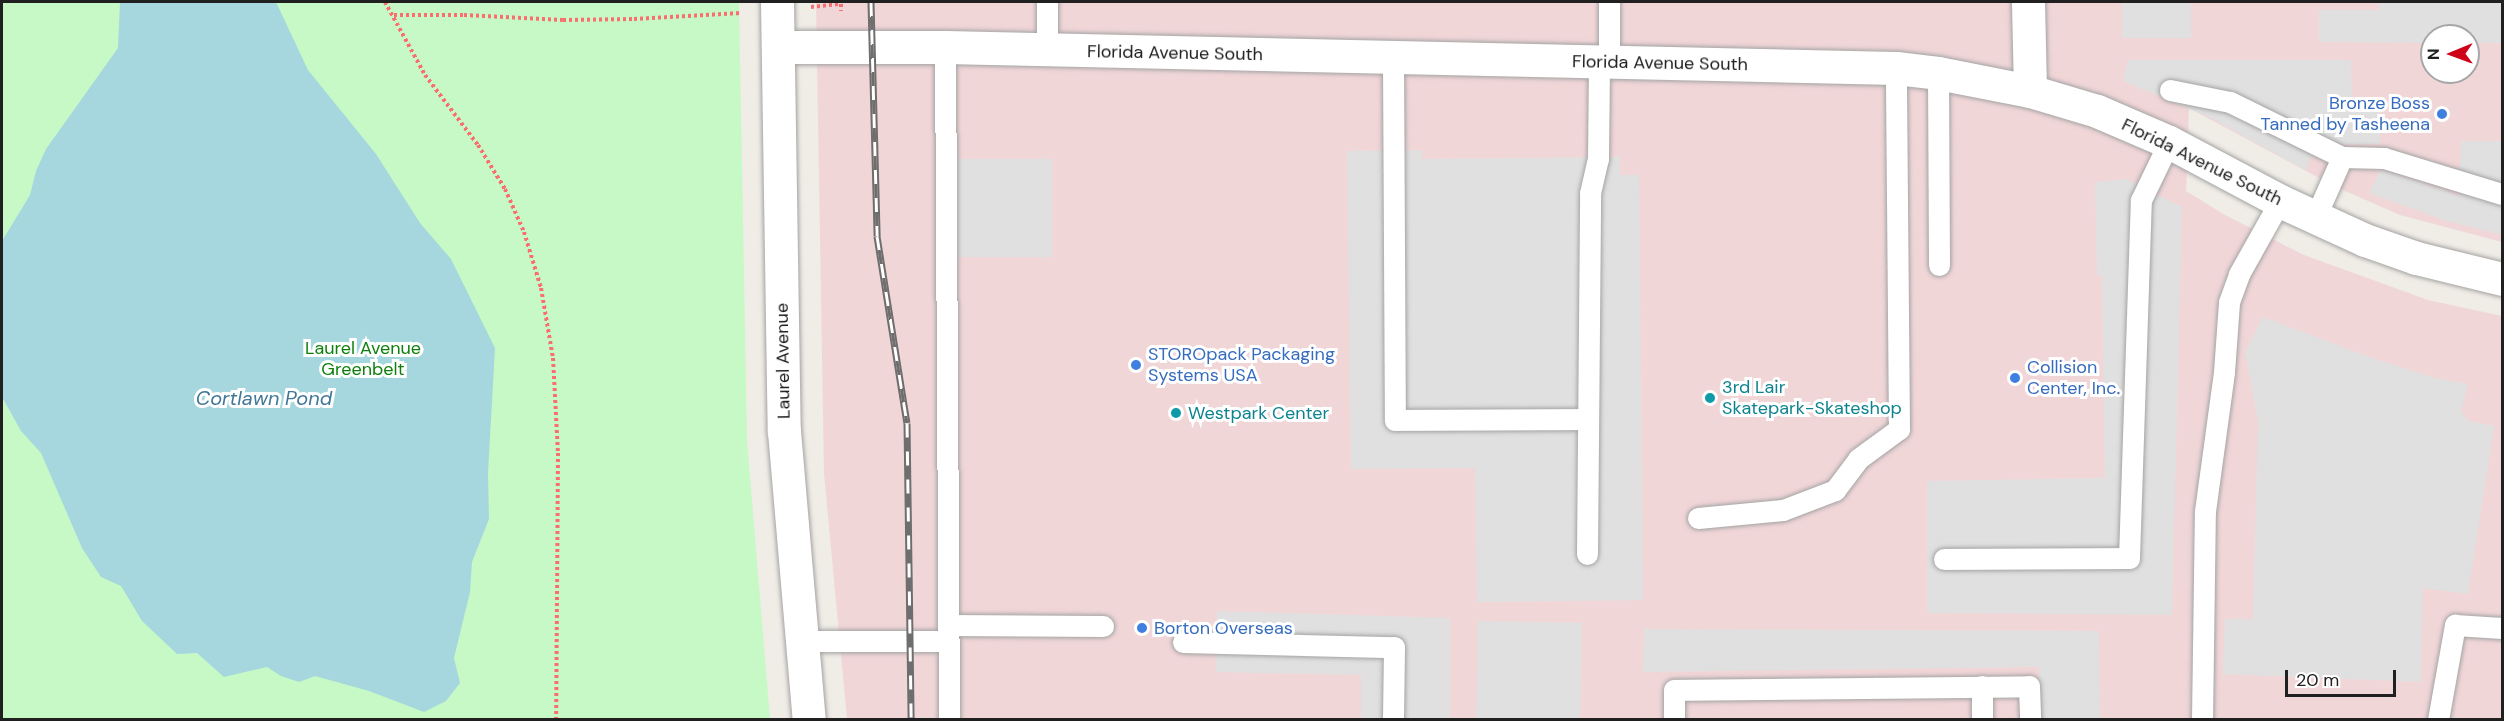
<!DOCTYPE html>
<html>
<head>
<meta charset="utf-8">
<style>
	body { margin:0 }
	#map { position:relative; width:2504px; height:721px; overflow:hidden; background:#f0ece6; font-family:"DM Sans",sans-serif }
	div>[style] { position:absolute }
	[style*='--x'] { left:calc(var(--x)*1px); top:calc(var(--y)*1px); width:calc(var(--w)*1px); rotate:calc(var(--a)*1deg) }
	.commercial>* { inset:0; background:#f1d6d8 }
	.park>* { inset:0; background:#c6f9c5 }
	.parking>* { inset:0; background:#e0e0e0; transform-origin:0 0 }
	.water>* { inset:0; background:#a7d7de }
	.path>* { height:4px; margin-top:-2px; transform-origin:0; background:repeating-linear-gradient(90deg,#f96f70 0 3px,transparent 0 6px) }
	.roads { filter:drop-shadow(0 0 2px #a4a4a4) drop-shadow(0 0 2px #a4a4a4) }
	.service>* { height:21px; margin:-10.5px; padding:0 10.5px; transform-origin:10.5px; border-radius:10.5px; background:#fff }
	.minor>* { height:33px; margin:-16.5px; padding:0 16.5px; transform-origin:16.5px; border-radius:16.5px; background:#fff }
	.tertiary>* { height:33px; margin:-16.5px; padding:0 16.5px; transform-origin:16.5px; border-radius:16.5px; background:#fff }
	.rail>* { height:7px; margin-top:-3.5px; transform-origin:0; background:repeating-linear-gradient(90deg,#fff 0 14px,#6e6e6e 0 28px); box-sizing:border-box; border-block:2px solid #6e6e6e }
	.dots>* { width:16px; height:16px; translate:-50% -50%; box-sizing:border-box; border:3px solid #fff; border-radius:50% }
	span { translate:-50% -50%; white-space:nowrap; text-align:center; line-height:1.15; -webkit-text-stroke:6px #fff; paint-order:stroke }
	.street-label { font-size:18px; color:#202020 }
	.shop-label { font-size:18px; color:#366cbe }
	.right { translate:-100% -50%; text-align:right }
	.left { translate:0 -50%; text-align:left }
	.park-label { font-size:18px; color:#0f7f0c }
	.culture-label { font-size:18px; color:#0d838f }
	.water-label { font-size:20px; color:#437798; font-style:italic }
	.frame { position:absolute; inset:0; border:3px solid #202020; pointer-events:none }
	.north { position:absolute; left:2420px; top:24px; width:60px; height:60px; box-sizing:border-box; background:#fff; border:2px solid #a6a6a6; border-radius:50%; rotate:269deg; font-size:16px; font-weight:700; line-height:24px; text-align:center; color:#202020 }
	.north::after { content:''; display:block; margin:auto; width:21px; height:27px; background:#cf0118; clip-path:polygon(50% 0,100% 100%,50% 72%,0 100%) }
	.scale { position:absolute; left:2285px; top:670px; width:111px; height:27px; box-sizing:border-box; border:3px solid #202020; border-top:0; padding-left:8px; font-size:18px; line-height:21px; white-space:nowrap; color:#202020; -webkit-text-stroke:4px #fff; paint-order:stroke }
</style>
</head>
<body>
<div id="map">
	<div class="commercial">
		<div style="clip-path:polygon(evenodd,816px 2px,2502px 2px,2502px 242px,2400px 215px,2336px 187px,2189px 108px,2186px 191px,2225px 215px,2304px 255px,2428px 300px,2502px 316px,2502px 719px,847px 719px,824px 473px,816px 2px,2432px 36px,2468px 36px,2468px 72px,2432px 72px,2432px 36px)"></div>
	</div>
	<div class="park">
		<div style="clip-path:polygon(2px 2px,739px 2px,747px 441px,770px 719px,2px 719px)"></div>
	</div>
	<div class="parking">
		<div style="left:2122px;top:2px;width:69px;height:36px"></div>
		<div style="clip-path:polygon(2380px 2px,2502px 2px,2502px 43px,2468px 43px,2468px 36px,2432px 36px,2432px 43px,2319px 42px,2319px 10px,2379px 10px)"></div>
		<div style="clip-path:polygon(2128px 60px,2351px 60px,2352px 105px,2380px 105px,2380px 144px,2317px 144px,2305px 170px,2209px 117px,2123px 81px)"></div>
		<div style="clip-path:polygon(2461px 141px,2502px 141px,2502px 235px,2447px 221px,2369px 193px,2381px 169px,2459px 196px)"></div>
		<div style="clip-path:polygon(1422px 150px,1422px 159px,1620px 157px,1620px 175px,1639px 175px,1643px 600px,1477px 602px,1475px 468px,1351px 469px,1347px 151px)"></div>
		<div style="left:952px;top:159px;width:100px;height:98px"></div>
		<div style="clip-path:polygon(2126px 179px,2182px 207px,2172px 615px,1927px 613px,1927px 481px,2105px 478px,2102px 276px,2097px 275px,2095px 182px)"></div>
		<div style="clip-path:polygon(2263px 317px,2372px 358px,2435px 378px,2468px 384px,2461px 411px,2468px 421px,2494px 426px,2468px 594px,2423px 588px,2421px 682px,2223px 674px,2225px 619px,2253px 619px,2258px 420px,2245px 352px)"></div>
		<div style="clip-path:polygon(1217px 611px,1450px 618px,1450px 719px,1361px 719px,1361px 675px,1216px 672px)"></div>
		<div style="left:1478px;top:621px;width:104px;height:98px;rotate:1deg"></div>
		<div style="clip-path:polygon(1644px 629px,2099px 631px,2100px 719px,2040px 719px,2039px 667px,1643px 672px)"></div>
	</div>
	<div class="water">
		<div style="clip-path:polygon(120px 2px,276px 2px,308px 70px,376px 154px,420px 223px,451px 259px,495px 348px,488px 473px,489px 519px,472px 562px,470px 592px,454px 658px,460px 683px,446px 701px,424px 712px,369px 691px,315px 676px,299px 682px,281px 676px,267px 667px,224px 677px,197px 653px,177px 654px,142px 621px,121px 586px,101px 577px,82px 548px,41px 453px,21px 431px,2px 397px,2px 241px,30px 195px,36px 171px,46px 149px,118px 48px)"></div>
	</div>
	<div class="path">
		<div style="--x:385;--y:2;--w:83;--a:61.3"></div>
		<div style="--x:425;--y:75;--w:88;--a:52.9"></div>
		<div style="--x:478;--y:145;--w:52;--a:58.5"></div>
		<div style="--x:505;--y:189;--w:47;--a:66.2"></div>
		<div style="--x:524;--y:232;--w:59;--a:73.1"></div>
		<div style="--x:541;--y:288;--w:71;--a:80.3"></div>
		<div style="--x:553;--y:358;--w:95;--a:87"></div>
		<div style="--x:558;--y:453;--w:267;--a:90.4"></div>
		<div style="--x:811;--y:7;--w:30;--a:-6"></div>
		<div style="--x:841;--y:4;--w:7;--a:90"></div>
		<div style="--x:394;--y:15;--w:70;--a:0"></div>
		<div style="--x:464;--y:15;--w:99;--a:2.9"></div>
		<div style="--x:563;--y:20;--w:71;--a:-0.8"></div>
		<div style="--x:634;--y:19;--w:107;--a:-3.2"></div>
	</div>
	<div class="roads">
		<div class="service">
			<div style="--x:1609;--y:2;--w:60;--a:90"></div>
			<div style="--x:945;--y:47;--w:673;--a:89.66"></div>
			<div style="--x:1047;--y:50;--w:48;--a:-90"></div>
			<div style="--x:1393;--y:58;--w:362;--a:89.7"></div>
			<div style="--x:1395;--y:420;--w:193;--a:-0.3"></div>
			<div style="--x:1938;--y:73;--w:192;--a:89.7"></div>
			<div style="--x:2170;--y:90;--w:61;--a:11.3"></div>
			<div style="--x:2230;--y:102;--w:125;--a:26.2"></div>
			<div style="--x:2315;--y:218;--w:67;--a:-66.1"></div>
			<div style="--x:2342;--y:157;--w:42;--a:1.4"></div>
			<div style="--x:2384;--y:158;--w:123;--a:17"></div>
			<div style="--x:1698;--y:518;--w:85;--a:-5.4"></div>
			<div style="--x:1783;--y:510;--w:56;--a:-21"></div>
			<div style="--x:1835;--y:490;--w:39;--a:-53"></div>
			<div style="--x:1858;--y:459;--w:51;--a:-36.2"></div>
			<div style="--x:1899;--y:429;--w:361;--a:-90.5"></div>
			<div style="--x:1587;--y:554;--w:361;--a:-89.5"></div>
			<div style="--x:1590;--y:193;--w:35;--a:-77"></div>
			<div style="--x:1598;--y:159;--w:97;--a:-89.4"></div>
			<div style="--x:1944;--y:559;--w:185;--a:-0.3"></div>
			<div style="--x:2129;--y:558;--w:358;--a:-88.1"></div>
			<div style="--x:2141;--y:200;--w:64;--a:-64.2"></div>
			<div style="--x:948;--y:625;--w:155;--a:0.4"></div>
			<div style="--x:802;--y:641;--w:146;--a:0"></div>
			<div style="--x:1183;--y:642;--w:211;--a:1.4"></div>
			<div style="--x:1394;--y:647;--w:73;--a:90.8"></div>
			<div style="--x:1982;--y:686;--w:34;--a:90"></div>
			<div style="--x:1674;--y:720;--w:30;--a:-90"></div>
			<div style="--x:1674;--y:690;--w:355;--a:-0.6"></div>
			<div style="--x:2029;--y:686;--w:34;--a:88"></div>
			<div style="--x:2202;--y:720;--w:209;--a:-89.2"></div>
			<div style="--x:2205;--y:511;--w:140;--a:-82.2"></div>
			<div style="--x:2224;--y:372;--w:70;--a:-85.9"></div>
			<div style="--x:2229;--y:302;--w:30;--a:-70"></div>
			<div style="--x:2239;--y:274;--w:84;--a:-60.7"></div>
			<div style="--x:2438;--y:720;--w:97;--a:-79.9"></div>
			<div style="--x:2455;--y:625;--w:47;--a:3.7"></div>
		</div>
		<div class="minor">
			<div style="--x:2028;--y:2;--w:89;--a:88.7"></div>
			<div style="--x:778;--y:47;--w:167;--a:0"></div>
			<div style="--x:945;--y:47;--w:951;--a:1.27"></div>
			<div style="--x:1896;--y:68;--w:42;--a:6.8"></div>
			<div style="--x:1938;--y:73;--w:94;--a:11.1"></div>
			<div style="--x:2030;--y:91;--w:70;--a:16.6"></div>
			<div style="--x:2097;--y:111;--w:78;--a:23.3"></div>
			<div style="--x:2169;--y:142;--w:126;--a:28"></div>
			<div style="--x:2280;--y:201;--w:94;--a:24.6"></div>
			<div style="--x:2365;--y:240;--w:54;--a:19.4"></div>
			<div style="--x:2416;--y:258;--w:89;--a:13.7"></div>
		</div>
		<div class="tertiary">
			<div style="--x:777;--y:2;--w:429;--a:89.1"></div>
			<div style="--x:784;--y:431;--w:290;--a:85.1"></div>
		</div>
	</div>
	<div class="rail">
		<div style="--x:871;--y:2;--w:234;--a:88.5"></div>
		<div style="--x:877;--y:236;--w:189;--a:80.9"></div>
		<div style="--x:907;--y:423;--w:297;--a:89.2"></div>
	</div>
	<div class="dots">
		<div style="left:2442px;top:114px;background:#3f7fe0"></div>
		<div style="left:1136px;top:365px;background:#3f7fe0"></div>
		<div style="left:2015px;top:378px;background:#3f7fe0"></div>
		<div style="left:1710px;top:398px;background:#0f9aa8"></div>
		<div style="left:1176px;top:413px;background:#0f9aa8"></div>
		<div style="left:1142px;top:628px;background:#3f7fe0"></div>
	</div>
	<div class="street-label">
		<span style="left:1175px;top:53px;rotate:1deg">Florida Avenue South</span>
		<span style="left:1660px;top:63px;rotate:1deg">Florida Avenue South</span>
		<span style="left:2202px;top:162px;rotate:26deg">Florida Avenue South</span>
		<span style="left:783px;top:361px;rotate:-91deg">Laurel Avenue</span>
	</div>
	<div class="shop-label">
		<span class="right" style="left:2430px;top:114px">Bronze Boss<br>Tanned by Tasheena</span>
		<span class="left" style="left:1148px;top:365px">STOROpack Packaging<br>Systems USA</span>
		<span class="left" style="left:2027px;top:378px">Collision<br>Center, Inc.</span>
		<span class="left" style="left:1154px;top:628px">Borton Overseas</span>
	</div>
	<div class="park-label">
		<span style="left:363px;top:359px">Laurel Avenue<br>Greenbelt</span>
	</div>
	<div class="culture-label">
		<span class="left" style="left:1722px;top:398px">3rd Lair<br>Skatepark-Skateshop</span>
		<span class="left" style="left:1188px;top:413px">Westpark Center</span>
	</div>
	<div class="water-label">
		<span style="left:264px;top:398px">Cortlawn Pond</span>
	</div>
	<div class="frame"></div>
	<div class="north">N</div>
	<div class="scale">20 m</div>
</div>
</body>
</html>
